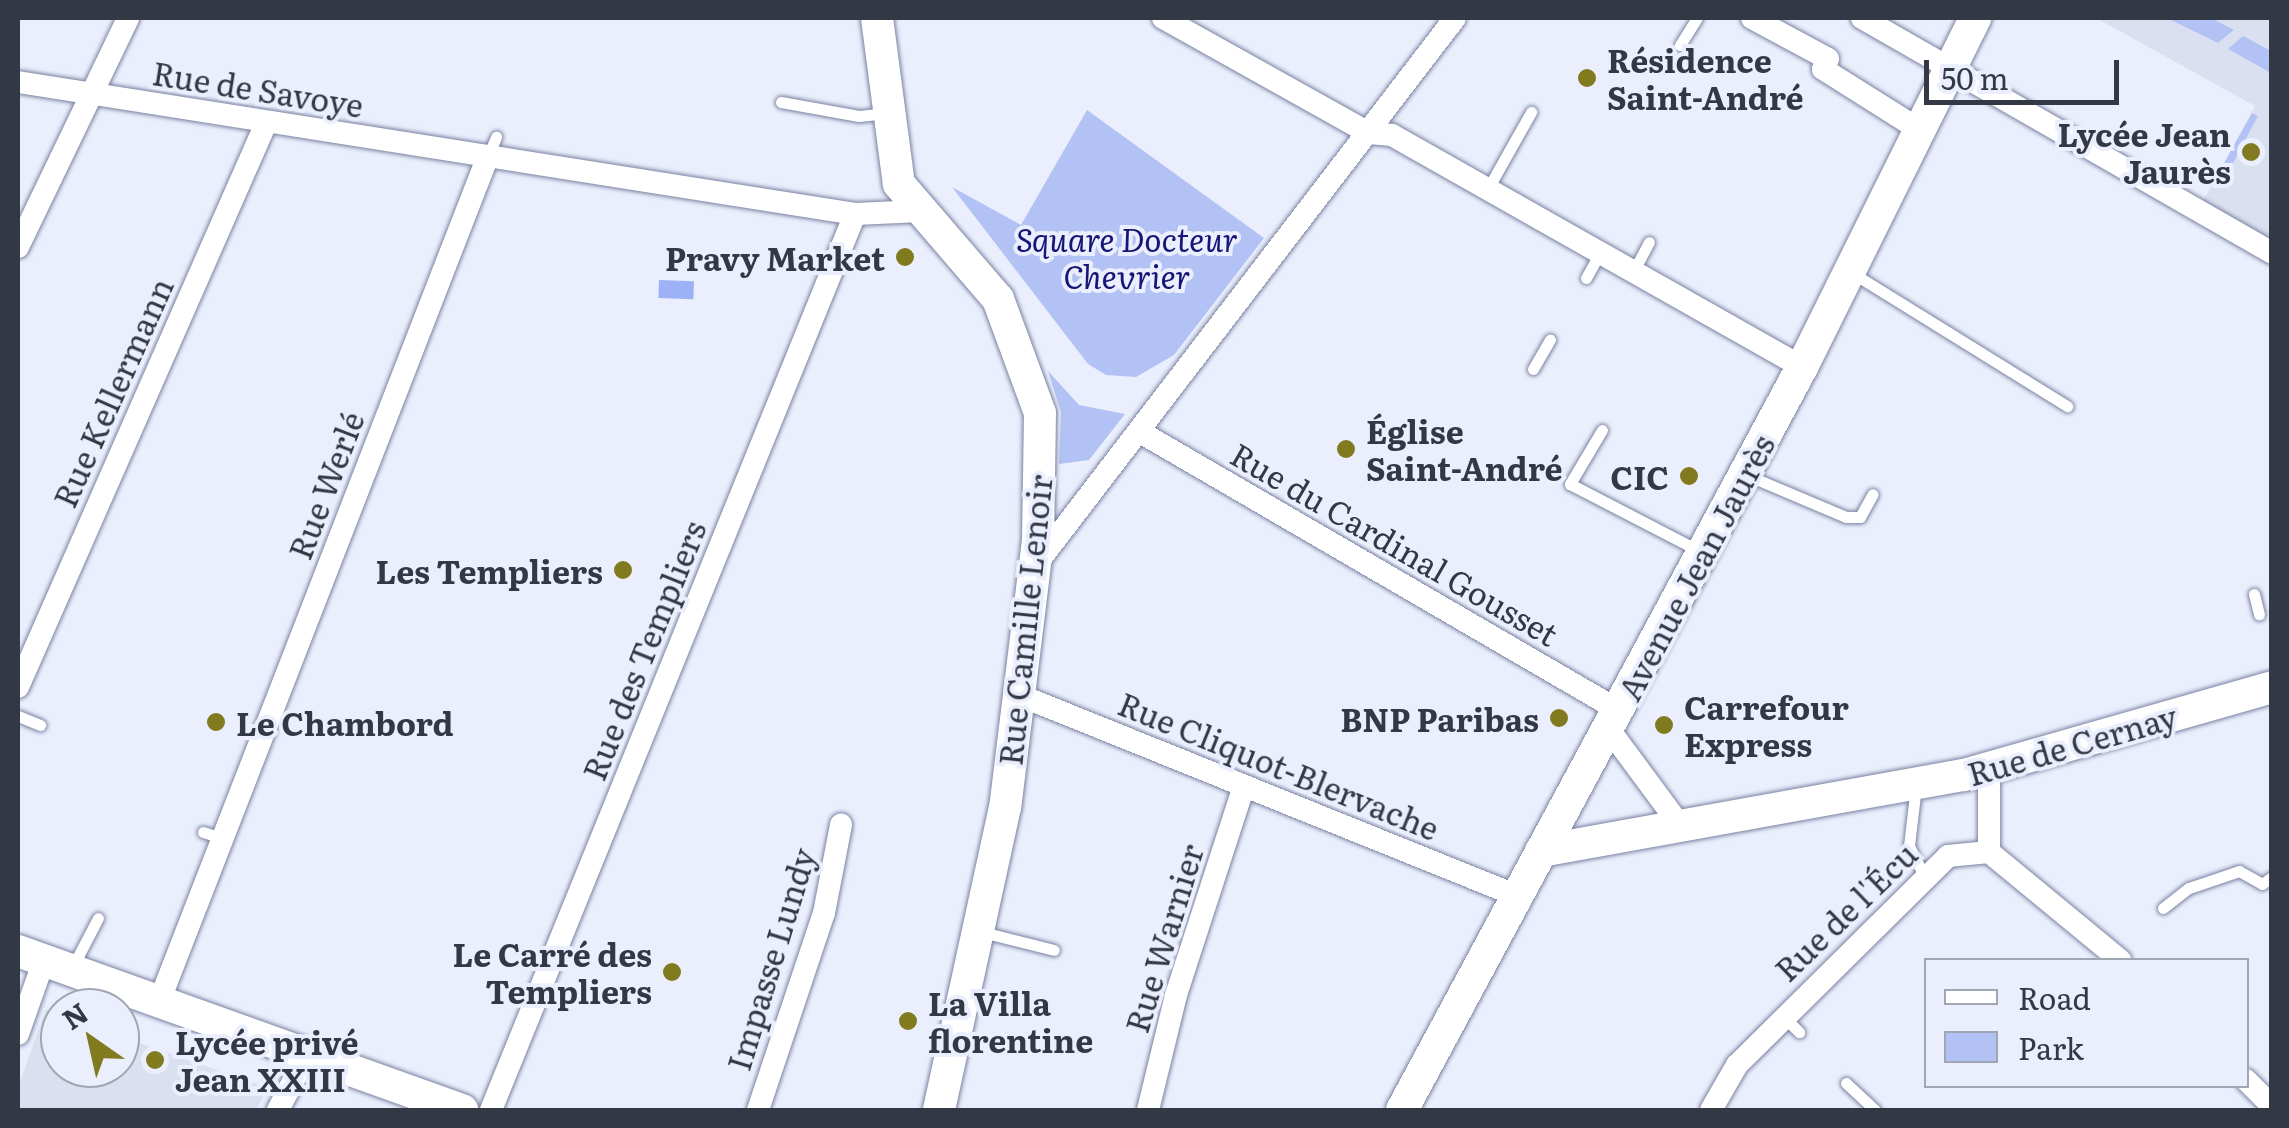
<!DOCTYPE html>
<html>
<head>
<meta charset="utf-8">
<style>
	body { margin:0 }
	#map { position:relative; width:2289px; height:1128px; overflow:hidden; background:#ebeffd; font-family:Literata,serif }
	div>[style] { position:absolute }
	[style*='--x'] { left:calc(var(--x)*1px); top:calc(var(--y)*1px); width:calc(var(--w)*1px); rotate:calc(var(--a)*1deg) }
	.built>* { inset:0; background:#dbe0f0 }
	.green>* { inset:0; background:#b3c2f4 }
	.water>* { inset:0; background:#9db1f6; transform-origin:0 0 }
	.roads { filter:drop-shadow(0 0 2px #7982a1) drop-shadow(0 0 2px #7982a1) }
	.lane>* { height:11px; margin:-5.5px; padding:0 5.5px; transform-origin:5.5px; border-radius:5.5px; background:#fff }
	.street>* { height:22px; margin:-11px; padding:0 11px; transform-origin:11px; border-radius:11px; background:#fff }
	.secondary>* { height:32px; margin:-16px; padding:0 16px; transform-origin:16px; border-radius:16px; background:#fff }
	.dots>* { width:28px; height:28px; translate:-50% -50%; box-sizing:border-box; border:5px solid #ebeffd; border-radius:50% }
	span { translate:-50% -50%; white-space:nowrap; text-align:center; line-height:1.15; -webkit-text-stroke:8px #ebeffd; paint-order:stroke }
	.poi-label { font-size:32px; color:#333845; font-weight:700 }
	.left { translate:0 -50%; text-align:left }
	.right { translate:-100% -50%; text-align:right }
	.street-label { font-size:32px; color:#333845 }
	.park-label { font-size:32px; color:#171677; font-style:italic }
	.frame { position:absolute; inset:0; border:20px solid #333845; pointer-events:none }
	.legend { position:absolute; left:1924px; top:958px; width:325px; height:130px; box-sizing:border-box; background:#ebeffd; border:2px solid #a1a6b3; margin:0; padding:12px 18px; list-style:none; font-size:30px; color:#333845 }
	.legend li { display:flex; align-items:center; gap:20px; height:50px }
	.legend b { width:50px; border:2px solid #a1a6b3 }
	.north { position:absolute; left:40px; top:988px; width:100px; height:100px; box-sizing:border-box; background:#ebeffd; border:2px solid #a1a6b3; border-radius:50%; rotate:326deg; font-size:28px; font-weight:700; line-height:40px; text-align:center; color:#333845 }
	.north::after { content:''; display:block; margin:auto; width:35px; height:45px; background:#827a1f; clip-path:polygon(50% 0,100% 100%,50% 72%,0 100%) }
	.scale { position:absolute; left:1924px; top:60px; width:195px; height:45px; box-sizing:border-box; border:5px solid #333845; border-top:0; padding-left:12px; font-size:30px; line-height:35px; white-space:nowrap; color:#333845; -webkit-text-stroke:8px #ebeffd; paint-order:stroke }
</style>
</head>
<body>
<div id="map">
	<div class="built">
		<div style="clip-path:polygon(2096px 18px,2271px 18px,2271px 241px,2203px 201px,2255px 106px)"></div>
		<div style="clip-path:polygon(46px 1009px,60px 1014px,60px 1068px,120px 1068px,120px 1036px,268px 1088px,256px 1110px,18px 1110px,18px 1087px)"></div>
	</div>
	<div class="green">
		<div style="clip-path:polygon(2167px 18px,2211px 18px,2234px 30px,2218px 43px)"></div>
		<div style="clip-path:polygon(2243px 36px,2271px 51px,2271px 73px,2228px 49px)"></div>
		<div style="clip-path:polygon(1087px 110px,1264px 238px,1174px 355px,1136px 377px,1106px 375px,1088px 364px,952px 187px,1021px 225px)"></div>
		<div style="clip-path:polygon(2252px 113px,2258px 116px,2225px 178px,2218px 174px)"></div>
		<div style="clip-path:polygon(1048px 371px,1079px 405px,1125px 414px,1089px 460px,1059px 464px,1061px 412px)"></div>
	</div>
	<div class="water">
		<div style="left:659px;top:280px;width:35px;height:18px;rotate:2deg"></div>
	</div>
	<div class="roads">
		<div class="lane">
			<div style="--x:1680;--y:45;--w:32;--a:-58"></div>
			<div style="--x:781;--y:102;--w:79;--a:10.2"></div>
			<div style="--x:859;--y:116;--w:28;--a:-6"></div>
			<div style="--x:488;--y:156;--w:21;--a:-67"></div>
			<div style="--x:1486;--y:192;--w:92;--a:-60.6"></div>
			<div style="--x:1632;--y:274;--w:36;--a:-62"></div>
			<div style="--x:1854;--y:274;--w:251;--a:31.8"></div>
			<div style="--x:1586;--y:278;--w:25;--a:-61"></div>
			<div style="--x:1533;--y:369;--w:34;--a:-60"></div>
			<div style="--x:1602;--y:430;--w:63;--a:120.7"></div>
			<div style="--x:1570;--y:484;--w:145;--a:27.4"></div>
			<div style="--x:1749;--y:476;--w:105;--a:22.9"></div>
			<div style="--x:1846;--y:517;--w:14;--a:0"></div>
			<div style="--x:1860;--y:517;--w:26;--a:-61"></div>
			<div style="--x:2254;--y:594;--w:21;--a:76"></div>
			<div style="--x:18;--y:716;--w:24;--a:22"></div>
			<div style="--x:1916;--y:786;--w:60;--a:96.7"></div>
			<div style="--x:1909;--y:846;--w:35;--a:63"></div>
			<div style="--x:203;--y:832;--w:20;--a:18"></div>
			<div style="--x:2163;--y:908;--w:33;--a:-38"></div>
			<div style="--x:2189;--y:888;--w:53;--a:-18.8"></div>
			<div style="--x:2239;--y:871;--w:26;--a:29"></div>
			<div style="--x:2262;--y:884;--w:12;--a:-35"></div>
			<div style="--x:982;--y:932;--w:74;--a:14"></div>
			<div style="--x:73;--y:966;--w:54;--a:-62.5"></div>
			<div style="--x:1783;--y:1016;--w:23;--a:45"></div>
			<div style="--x:1846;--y:1083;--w:40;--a:43"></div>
		</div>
		<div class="street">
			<div style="--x:1163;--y:18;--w:236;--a:29.2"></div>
			<div style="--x:1369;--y:133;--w:23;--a:5"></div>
			<div style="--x:1392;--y:135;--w:471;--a:29.5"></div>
			<div style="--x:1752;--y:18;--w:86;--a:28.3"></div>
			<div style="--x:1828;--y:59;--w:11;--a:117"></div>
			<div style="--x:1823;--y:69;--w:118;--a:32.2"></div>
			<div style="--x:1862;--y:18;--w:473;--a:29.8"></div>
			<div style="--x:18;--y:82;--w:847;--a:8.96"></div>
			<div style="--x:855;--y:214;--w:66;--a:-2.6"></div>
			<div style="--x:18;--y:247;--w:254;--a:-64.3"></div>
			<div style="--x:1140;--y:432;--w:553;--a:30.18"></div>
			<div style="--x:1035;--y:566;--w:690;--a:-52.53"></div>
			<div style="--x:18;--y:687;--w:616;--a:-66.26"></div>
			<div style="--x:1019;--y:695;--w:535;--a:21.96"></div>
			<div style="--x:1608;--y:728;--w:119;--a:53.5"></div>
			<div style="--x:1989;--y:852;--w:170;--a:39.5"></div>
			<div style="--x:1989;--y:852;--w:83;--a:-90"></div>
			<div style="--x:159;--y:1002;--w:908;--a:-68.75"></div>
			<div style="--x:18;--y:1034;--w:78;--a:-70.6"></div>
			<div style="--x:2246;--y:1080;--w:37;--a:45"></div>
			<div style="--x:278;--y:1110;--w:62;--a:-62.2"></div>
			<div style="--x:491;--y:1110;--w:967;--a:-67.89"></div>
			<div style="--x:758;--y:1110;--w:208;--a:-71.5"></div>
			<div style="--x:824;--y:913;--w:90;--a:-79.1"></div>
			<div style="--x:1148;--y:1110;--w:118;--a:-76.3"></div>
			<div style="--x:1176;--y:995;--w:220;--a:-72"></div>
			<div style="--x:1711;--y:1110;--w:52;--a:-60"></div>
			<div style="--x:1737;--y:1065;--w:297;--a:-44.7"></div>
			<div style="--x:1948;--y:856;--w:41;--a:-5.6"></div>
		</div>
		<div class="secondary">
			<div style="--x:877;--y:18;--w:167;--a:82.5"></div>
			<div style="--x:899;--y:184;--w:152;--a:49.3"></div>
			<div style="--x:998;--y:299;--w:121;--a:69.8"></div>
			<div style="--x:1040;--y:413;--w:127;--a:90.9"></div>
			<div style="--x:1038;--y:540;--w:269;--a:97"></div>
			<div style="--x:1005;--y:807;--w:310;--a:102.3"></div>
			<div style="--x:1541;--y:851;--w:430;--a:-10.2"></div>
			<div style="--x:1964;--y:775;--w:320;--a:-15.9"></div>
			<div style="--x:18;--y:951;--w:472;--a:19.7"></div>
			<div style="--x:1402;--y:1110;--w:844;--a:-61.7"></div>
			<div style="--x:1802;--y:367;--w:390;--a:-63.6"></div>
		</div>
	</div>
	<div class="dots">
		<div style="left:1587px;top:78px;background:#827a1f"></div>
		<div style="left:2251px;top:152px;background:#827a1f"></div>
		<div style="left:905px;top:257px;background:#827a1f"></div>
		<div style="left:1346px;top:449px;background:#827a1f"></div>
		<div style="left:1689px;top:476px;background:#827a1f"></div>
		<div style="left:623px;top:570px;background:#827a1f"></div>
		<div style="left:1559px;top:718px;background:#827a1f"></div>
		<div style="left:216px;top:722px;background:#827a1f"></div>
		<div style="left:1664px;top:725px;background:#827a1f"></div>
		<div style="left:672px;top:972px;background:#827a1f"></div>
		<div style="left:908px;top:1021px;background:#827a1f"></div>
		<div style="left:155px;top:1060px;background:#827a1f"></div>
	</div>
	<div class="poi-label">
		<span class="left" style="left:1607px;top:78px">Résidence<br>Saint-André</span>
		<span class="right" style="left:2231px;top:152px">Lycée Jean<br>Jaurès</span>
		<span class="right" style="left:885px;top:257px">Pravy Market</span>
		<span class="left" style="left:1366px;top:449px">Église<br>Saint-André</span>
		<span class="right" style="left:1669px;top:476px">CIC</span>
		<span class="right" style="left:603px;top:570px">Les Templiers</span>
		<span class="left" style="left:1684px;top:725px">Carrefour<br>Express</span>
		<span class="right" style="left:1539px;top:718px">BNP Paribas</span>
		<span class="left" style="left:236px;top:722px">Le Chambord</span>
		<span class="right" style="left:652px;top:972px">Le Carré des<br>Templiers</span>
		<span class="left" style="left:928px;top:1021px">La Villa<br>florentine</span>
		<span class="left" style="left:175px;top:1060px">Lycée privé<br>Jean XXIII</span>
	</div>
	<div class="street-label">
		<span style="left:258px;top:88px;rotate:9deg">Rue de Savoye</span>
		<span style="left:112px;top:392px;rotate:-66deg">Rue Kellermann</span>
		<span style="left:325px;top:485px;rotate:-69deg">Rue Werlé</span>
		<span style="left:1395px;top:543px;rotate:30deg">Rue du Cardinal Gousset</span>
		<span style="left:1695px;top:567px;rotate:-62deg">Avenue Jean Jaurès</span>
		<span style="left:1024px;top:620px;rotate:-84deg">Rue Camille Lenoir</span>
		<span style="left:643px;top:650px;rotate:-68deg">Rue des Templiers</span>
		<span style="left:2072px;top:744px;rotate:-16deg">Rue de Cernay</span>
		<span style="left:1279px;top:765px;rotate:22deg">Rue Cliquot-Blervache</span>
		<span style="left:1845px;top:911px;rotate:-44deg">Rue de l'Écu</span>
		<span style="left:1163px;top:938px;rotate:-73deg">Rue Warnier</span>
		<span style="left:770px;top:959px;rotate:-73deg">Impasse Lundy</span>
	</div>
	<div class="park-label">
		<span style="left:1127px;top:257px">Square Docteur<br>Chevrier</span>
	</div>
	<div class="frame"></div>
	<ul class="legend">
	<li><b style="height:12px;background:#fff"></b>Road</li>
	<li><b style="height:28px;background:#b3c2f4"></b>Park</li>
	</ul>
	<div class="north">N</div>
	<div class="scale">50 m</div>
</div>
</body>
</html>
